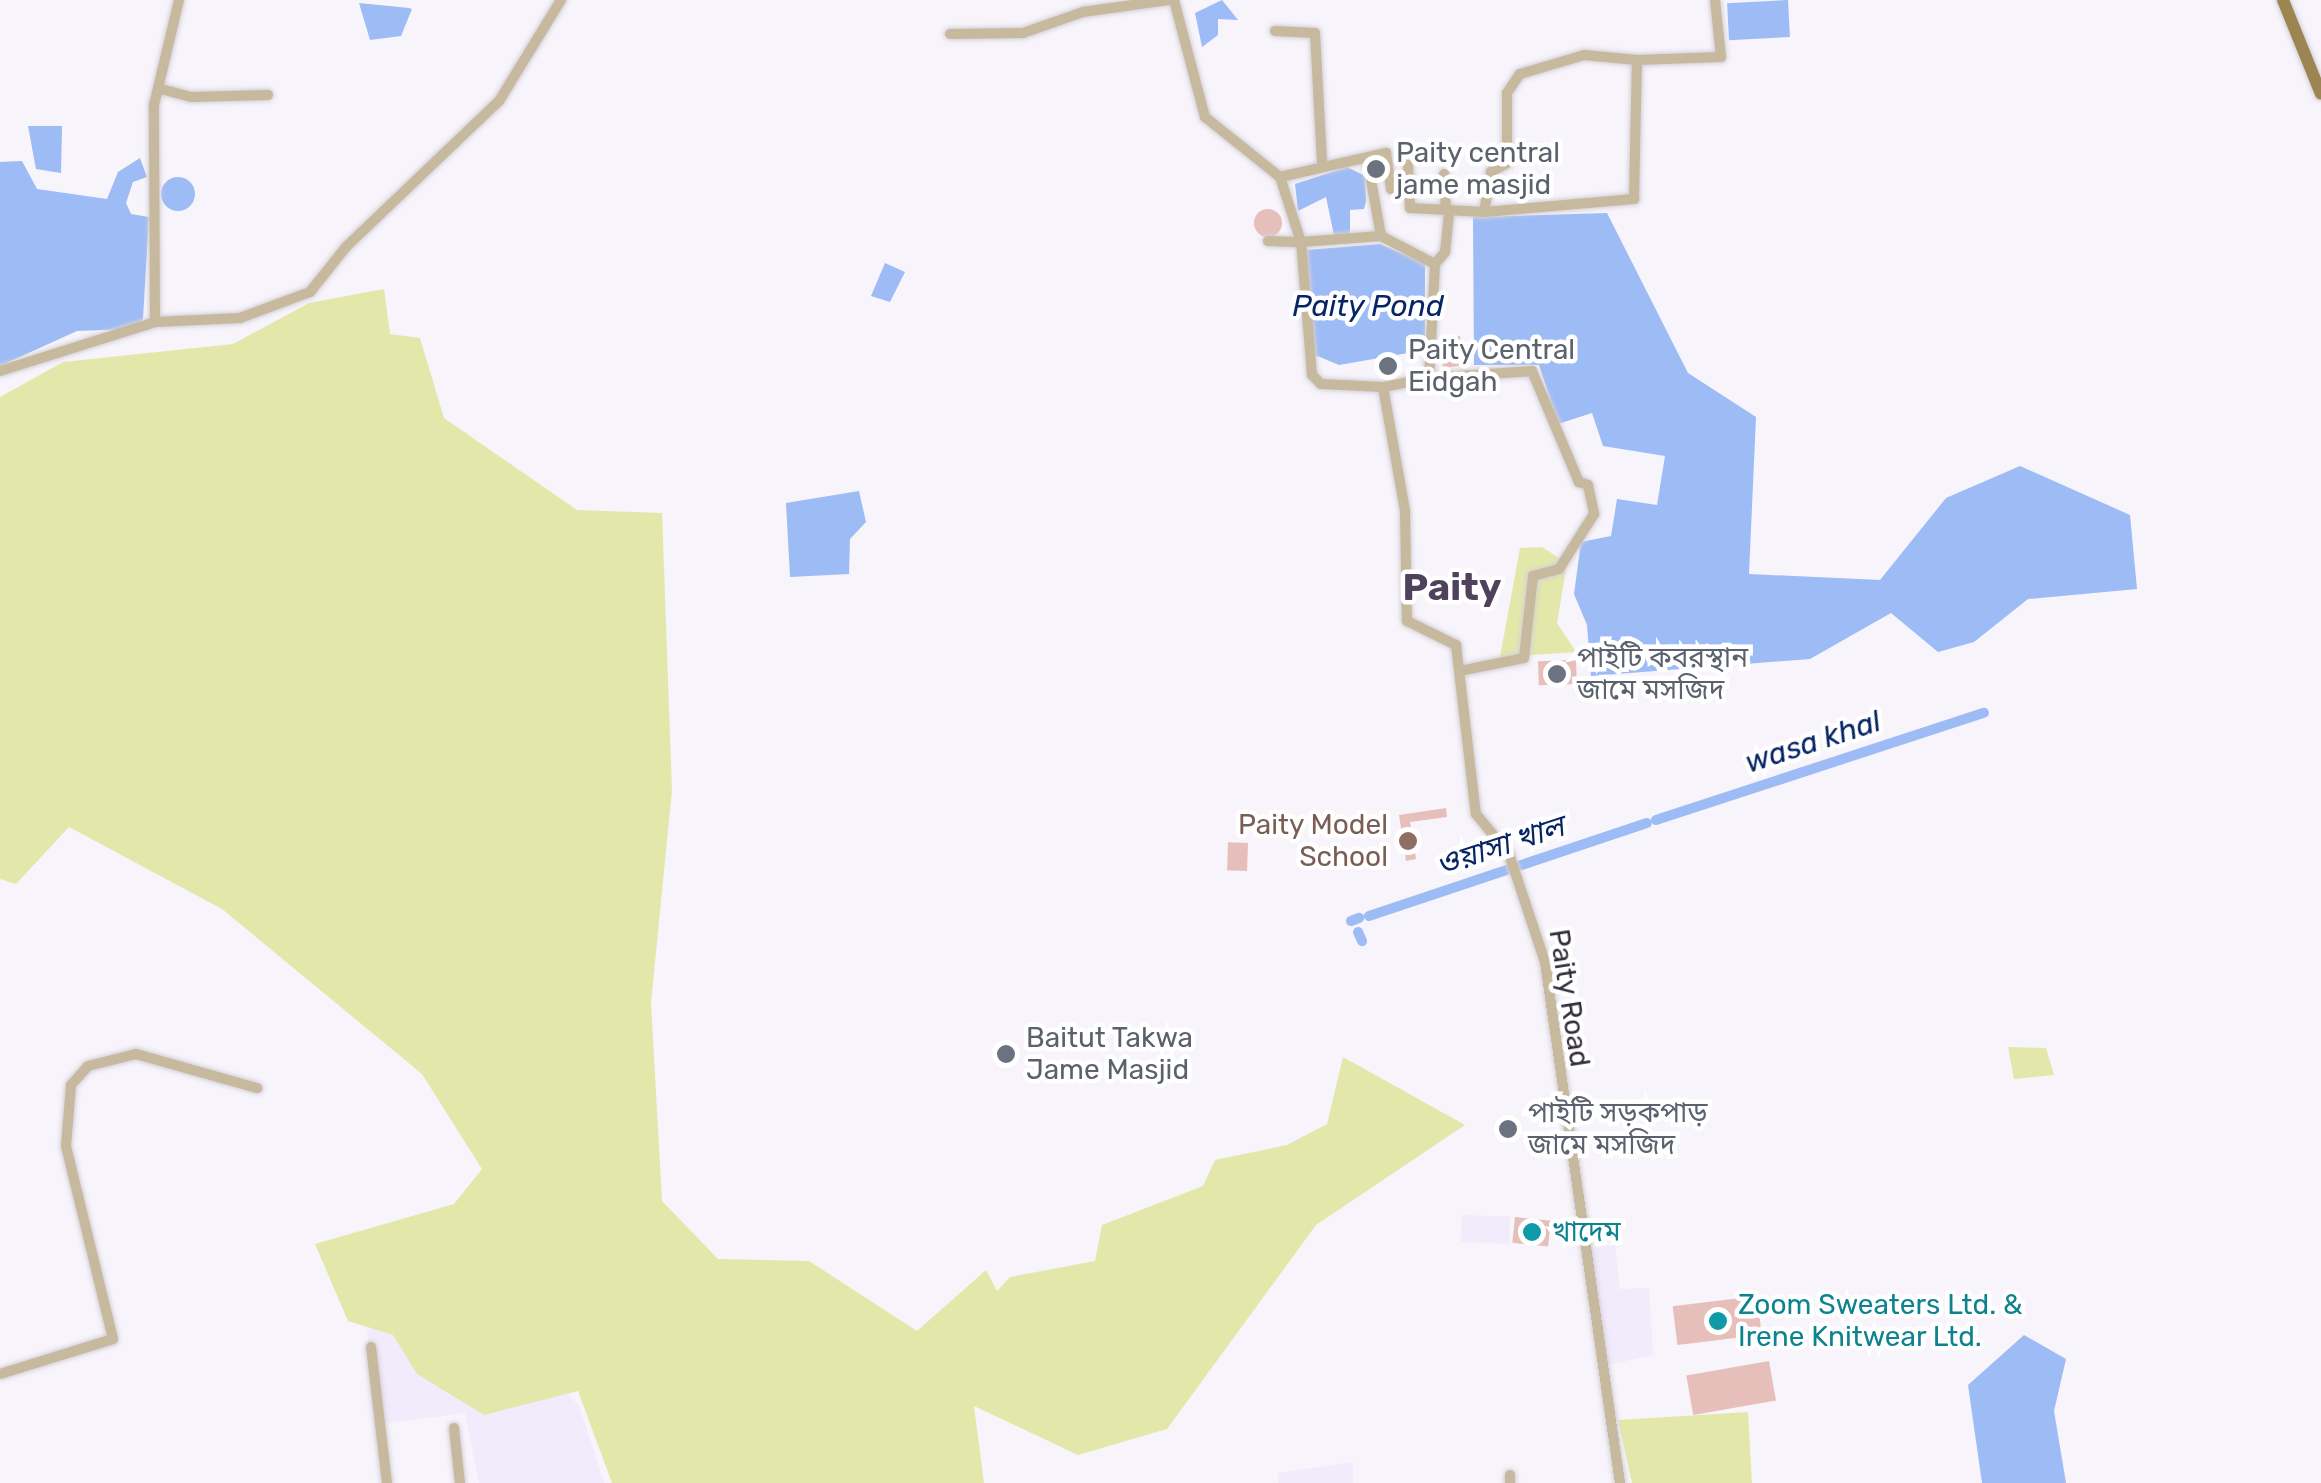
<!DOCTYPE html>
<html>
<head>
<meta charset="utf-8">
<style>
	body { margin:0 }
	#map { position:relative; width:2321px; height:1483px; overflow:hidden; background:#f7f4fb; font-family:Rubik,"Noto Sans Bengali",sans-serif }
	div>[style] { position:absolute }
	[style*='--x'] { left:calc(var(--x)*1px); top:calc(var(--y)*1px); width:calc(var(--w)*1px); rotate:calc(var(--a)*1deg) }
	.built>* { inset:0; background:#f2ebfb; transform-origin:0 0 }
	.green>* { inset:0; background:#e3e8aa }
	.water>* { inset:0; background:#9dbbf5; transform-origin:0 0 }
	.round { border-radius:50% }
	.canal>* { height:10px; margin:-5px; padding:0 5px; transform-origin:5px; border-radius:5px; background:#9dbbf5 }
	.building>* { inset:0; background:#e7bfba; transform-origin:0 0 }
	.roads { filter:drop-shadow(0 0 2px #d4d0d8) drop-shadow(0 0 2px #d4d0d8) }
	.minor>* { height:10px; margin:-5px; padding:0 5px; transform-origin:5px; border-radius:5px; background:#c6b99e }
	.major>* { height:12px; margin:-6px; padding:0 6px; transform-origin:6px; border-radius:6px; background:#9d8551 }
	.dots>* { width:28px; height:28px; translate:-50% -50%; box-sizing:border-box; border:5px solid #fff; border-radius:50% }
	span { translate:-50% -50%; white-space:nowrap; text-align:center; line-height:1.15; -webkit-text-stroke:9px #fff; paint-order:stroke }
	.worship-label { font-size:28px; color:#5b616d }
	.left { translate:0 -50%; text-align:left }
	.education-label { font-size:28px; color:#785e54 }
	.right { translate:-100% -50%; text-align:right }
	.street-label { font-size:28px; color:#332d3a }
	.culture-label { font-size:28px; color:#0d838f }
	.water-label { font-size:30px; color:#072565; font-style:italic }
	.district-label { font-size:38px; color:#4f425d; font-weight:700 }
</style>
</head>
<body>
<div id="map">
	<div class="built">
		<div style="left:1462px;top:1215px;width:48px;height:27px;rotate:2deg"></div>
		<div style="clip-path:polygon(1615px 1245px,1620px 1289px,1649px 1288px,1653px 1355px,1603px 1366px,1590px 1248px)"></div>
		<div style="clip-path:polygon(492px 1315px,579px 1406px,604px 1483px,479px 1483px,465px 1413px,379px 1424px,367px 1330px,414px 1317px)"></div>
		<div style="clip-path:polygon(1353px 1462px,1353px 1483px,1278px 1483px,1278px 1473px)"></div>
	</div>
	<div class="green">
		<div style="clip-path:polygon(384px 289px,390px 334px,420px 338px,444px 418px,577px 510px,662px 513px,672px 790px,651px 1003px,662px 1201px,718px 1259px,809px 1261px,917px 1331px,986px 1270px,997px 1291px,1010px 1277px,1095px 1261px,1102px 1225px,1203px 1186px,1215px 1160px,1287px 1145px,1327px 1124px,1343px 1057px,1465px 1125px,1316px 1225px,1167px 1429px,1078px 1455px,974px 1406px,984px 1483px,612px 1483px,578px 1391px,484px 1415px,417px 1374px,393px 1335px,348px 1321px,315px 1244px,454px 1204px,482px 1169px,422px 1074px,222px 909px,69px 827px,16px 884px,0 879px,0 397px,63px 362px,233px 344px,309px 303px)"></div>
		<div style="clip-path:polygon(1542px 547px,1567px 563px,1557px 623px,1576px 652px,1500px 657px,1520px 548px)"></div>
		<div style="clip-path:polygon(2008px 1047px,2046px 1048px,2054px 1075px,2014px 1079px)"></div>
		<div style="clip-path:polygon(1748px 1412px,1752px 1483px,1632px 1483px,1618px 1420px)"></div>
	</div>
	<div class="water">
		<div style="clip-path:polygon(1222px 0,1238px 20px,1218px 19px,1218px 35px,1202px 47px,1195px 13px)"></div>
		<div style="left:1788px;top:0;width:37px;height:61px;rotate:87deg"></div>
		<div style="clip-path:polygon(359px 3px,409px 8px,412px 9px,401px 36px,370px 40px)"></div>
		<div style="clip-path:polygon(28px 126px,62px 126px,61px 173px,36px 169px)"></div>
		<div style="clip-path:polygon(140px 158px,147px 177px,133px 182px,126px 203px,131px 214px,149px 217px,143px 319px,130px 329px,77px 331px,0 366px,0 162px,22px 161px,37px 189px,107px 199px,118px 172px)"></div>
		<div style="clip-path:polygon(1347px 167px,1365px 176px,1366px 201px,1364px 209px,1350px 210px,1350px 238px,1335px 240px,1326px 197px,1298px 211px,1295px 184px)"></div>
		<div class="round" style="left:161px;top:177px;width:34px;height:34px"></div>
		<div style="clip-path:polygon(1607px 213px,1688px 373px,1756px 417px,1749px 574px,1880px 580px,1946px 498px,2020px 466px,2130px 515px,2137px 589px,2028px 599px,1974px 642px,1938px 652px,1891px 613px,1810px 659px,1591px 676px,1587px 625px,1574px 594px,1581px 542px,1611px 536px,1617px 499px,1657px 505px,1665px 456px,1603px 446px,1592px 413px,1558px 424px,1539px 365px,1474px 365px,1473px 217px)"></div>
		<div style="clip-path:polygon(1380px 244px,1425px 263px,1425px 350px,1339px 365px,1315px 355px,1306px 250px)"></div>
		<div style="clip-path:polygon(885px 263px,905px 272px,890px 302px,871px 296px)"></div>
		<div style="clip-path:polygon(859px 491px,866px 522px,850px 539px,849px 574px,790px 577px,786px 503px)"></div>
		<div style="clip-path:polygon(2024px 1335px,2066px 1359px,2054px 1411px,2066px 1483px,1982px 1483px,1968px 1385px)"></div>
	</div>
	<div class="canal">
		<div style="--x:1656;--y:820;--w:345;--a:-18.1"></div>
		<div style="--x:1369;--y:916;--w:293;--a:-18.5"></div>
		<div style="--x:1351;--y:921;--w:9;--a:-21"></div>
		<div style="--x:1358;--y:932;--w:10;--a:66"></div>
	</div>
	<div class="building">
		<div class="round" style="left:1254px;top:209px;width:28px;height:28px"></div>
		<div style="clip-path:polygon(1460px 336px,1466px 365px,1443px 368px,1442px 358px,1452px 357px,1450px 337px)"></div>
		<div style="left:1576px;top:660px;width:24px;height:38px;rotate:88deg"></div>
		<div style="clip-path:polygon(1446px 808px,1447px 817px,1410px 822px,1416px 859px,1406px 861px,1399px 815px)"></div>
		<div style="left:1248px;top:843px;width:28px;height:20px;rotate:92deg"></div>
		<div style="left:1515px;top:1217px;width:36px;height:26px;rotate:6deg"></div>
		<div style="left:1757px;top:1296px;width:39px;height:85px;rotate:83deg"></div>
		<div style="left:1769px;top:1361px;width:40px;height:84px;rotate:80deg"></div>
	</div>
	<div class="roads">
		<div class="minor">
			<div style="--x:1174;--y:0;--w:121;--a:75.2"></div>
			<div style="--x:1205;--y:117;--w:96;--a:38.7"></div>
			<div style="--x:1275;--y:31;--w:40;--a:2.9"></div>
			<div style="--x:1315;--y:33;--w:130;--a:86.9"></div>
			<div style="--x:950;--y:34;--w:73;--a:-0.8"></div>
			<div style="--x:1023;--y:33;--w:64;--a:-19.3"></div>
			<div style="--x:1083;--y:12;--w:86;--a:-8"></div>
			<div style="--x:161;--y:89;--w:31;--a:15"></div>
			<div style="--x:191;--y:97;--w:77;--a:-1.5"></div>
			<div style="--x:1367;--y:158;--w:79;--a:79.8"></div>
			<div style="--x:1408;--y:165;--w:43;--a:87.3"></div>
			<div style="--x:1410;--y:208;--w:74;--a:3.1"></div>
			<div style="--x:1484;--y:212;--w:41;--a:-80.1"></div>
			<div style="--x:1491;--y:172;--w:18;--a:-29"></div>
			<div style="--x:1507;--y:163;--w:70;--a:-90"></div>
			<div style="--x:1507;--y:93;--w:23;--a:-56"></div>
			<div style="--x:1520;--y:74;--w:67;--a:-16.5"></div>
			<div style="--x:1584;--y:55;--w:53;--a:5.4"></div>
			<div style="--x:1444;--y:174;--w:36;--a:87"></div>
			<div style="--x:1484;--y:212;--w:151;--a:-5"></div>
			<div style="--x:1634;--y:199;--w:139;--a:-88.8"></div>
			<div style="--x:1637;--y:60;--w:84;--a:-2"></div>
			<div style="--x:1721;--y:57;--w:57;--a:-96"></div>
			<div style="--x:1381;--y:236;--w:61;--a:27.4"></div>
			<div style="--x:1435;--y:264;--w:114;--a:93"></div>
			<div style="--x:1429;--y:378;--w:47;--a:168.9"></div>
			<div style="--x:1383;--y:387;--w:62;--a:-177.2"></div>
			<div style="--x:1321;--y:384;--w:13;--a:-135"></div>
			<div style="--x:1312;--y:375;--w:133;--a:-94.7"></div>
			<div style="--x:1301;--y:242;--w:80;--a:-4.3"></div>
			<div style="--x:1268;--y:241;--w:33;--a:2"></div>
			<div style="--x:1301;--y:242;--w:68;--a:-107.9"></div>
			<div style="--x:1280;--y:177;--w:109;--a:-12.8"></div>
			<div style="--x:1386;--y:153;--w:36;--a:82"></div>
			<div style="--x:1391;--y:189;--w:19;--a:-12"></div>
			<div style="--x:1435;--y:264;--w:16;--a:-50"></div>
			<div style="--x:1445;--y:252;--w:39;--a:-84"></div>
			<div style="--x:155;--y:322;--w:217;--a:-90.3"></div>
			<div style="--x:154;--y:105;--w:108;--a:-76.6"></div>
			<div style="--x:0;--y:371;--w:163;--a:-17.5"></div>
			<div style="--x:155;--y:322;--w:85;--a:-2.7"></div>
			<div style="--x:240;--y:318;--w:75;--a:-20.4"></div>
			<div style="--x:310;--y:292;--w:58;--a:-51.3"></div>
			<div style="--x:346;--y:247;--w:211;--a:-43.7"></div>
			<div style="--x:499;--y:101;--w:119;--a:-58.5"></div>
			<div style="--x:1429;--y:378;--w:103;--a:-3.9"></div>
			<div style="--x:1532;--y:371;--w:121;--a:67.1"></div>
			<div style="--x:1579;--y:482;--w:9;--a:18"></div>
			<div style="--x:1588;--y:485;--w:30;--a:78"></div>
			<div style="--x:1594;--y:514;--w:65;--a:122.5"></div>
			<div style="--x:1559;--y:569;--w:27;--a:165"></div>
			<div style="--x:1533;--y:576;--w:82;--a:96.3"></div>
			<div style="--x:1524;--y:658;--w:65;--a:168.5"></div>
			<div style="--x:1383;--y:387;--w:126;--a:79.9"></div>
			<div style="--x:1405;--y:511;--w:110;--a:89"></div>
			<div style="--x:1407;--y:621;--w:55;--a:26.1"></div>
			<div style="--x:1456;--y:645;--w:170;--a:83.3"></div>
			<div style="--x:1476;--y:814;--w:52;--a:50.5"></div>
			<div style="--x:1509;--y:854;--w:114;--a:71.6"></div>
			<div style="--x:1545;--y:962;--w:526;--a:81.81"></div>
			<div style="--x:371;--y:1347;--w:137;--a:83.3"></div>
			<div style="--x:0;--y:1374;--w:118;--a:-17.2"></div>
			<div style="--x:113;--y:1339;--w:199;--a:-103.7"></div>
			<div style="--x:66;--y:1146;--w:61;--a:-85.3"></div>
			<div style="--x:71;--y:1085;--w:25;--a:-48"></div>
			<div style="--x:88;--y:1066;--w:49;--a:-14"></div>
			<div style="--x:136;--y:1054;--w:126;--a:15.7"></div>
			<div style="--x:454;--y:1428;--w:55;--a:83.8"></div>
			<div style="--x:1510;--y:1475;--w:8;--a:90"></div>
		</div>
		<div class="major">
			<div style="--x:2283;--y:0;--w:101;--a:68"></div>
		</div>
	</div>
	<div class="dots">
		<div style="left:1376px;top:169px;background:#6b7280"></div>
		<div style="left:1388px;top:366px;background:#6b7280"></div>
		<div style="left:1557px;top:674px;background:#6b7280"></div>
		<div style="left:1408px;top:841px;background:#8d6e63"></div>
		<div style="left:1006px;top:1054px;background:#6b7280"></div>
		<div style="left:1508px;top:1129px;background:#6b7280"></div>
		<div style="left:1532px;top:1232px;background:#0f9aa8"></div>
		<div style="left:1718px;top:1321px;background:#0f9aa8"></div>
	</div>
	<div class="worship-label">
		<span class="left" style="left:1396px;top:169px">Paity central<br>jame masjid</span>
		<span class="left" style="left:1408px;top:366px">Paity Central<br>Eidgah</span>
		<span class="left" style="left:1577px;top:674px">পাইটি কবরস্থান<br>জামে মসজিদ</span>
		<span class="left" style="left:1026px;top:1054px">Baitut Takwa<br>Jame Masjid</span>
		<span class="left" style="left:1528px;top:1129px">পাইটি সড়কপাড়<br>জামে মসজিদ</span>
	</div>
	<div class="education-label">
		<span class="right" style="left:1388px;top:841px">Paity Model<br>School</span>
	</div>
	<div class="street-label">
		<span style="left:1569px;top:998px;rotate:81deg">Paity Road</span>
	</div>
	<div class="culture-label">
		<span class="left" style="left:1552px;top:1232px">খাদেম</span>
		<span class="left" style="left:1738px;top:1321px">Zoom Sweaters Ltd. &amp;<br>Irene Knitwear Ltd.</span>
	</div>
	<div class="water-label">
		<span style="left:1368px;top:306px">Paity Pond</span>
		<span style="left:1813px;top:742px;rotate:-18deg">wasa khal</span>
		<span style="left:1500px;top:846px;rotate:-18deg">ওয়াসা খাল</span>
	</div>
	<div class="district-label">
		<span style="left:1452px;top:588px">Paity</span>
	</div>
</div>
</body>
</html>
